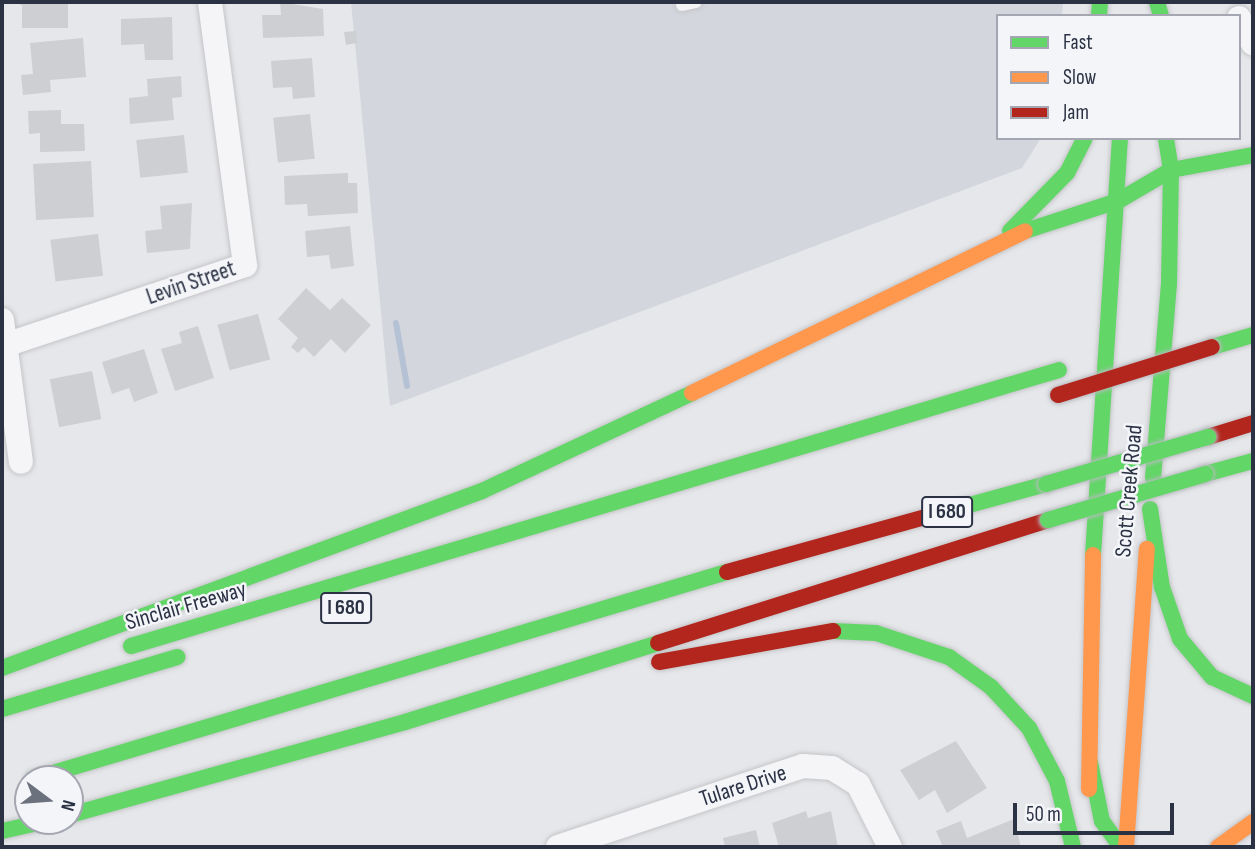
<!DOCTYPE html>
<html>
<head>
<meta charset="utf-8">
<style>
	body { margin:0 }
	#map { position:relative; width:1255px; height:849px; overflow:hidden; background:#e6e7ea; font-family:"Sofia Sans Condensed",sans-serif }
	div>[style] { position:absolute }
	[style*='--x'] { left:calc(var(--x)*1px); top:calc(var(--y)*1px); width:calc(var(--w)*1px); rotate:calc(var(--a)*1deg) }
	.built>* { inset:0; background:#d4d6dd }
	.stream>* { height:6px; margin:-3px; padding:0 3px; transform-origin:3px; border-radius:3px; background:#b5c1d4 }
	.building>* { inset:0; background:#cecfd2; transform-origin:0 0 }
	.roads { filter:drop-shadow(0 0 2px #c4c5c8) drop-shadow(0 0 2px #c4c5c8) }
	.lane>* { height:12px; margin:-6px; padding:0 6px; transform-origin:6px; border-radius:6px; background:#f5f5f7 }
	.street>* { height:24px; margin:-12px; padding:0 12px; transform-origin:12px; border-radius:12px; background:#f5f5f7 }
	.fast>* { height:16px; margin:-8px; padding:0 8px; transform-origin:8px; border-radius:8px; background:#63d668 }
	.slow>* { height:16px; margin:-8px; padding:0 8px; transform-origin:8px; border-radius:8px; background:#ff974d }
	.jam>* { height:16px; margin:-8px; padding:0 8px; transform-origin:8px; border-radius:8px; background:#b3261e }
	.bridges { filter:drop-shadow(0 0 2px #b8babf) drop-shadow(0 0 2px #b8babf) }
	.fast-bridge>* { height:16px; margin:-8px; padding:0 8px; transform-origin:8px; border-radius:8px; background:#63d668 }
	.jam-bridge>* { height:16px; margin:-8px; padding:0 8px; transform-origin:8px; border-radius:8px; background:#b3261e }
	span { translate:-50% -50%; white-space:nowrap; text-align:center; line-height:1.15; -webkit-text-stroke:5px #f4f5f9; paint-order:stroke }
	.shield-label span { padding:2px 5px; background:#f4f5f9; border:2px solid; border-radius:5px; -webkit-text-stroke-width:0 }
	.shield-label { font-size:21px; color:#2b3244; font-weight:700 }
	.street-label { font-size:23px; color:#2b3244 }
	.frame { position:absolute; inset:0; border:4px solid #2b3244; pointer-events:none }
	.legend { position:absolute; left:996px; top:14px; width:245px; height:126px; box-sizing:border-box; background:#f4f5f9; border:2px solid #a4a7b1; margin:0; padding:9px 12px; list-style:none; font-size:21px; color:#2b3244 }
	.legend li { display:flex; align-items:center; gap:14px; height:35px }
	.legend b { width:35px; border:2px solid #a4a7b1 }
	.north { position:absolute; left:14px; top:765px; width:70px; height:70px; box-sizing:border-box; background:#f4f5f9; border:2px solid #a4a7b1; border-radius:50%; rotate:106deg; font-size:19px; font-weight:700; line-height:28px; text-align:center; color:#2b3244 }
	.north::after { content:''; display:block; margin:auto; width:24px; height:32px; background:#6c717e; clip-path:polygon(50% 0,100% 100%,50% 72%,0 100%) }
	.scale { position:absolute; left:1013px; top:803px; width:161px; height:32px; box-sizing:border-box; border:4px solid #2b3244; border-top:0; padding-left:9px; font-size:21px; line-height:24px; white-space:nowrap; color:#2b3244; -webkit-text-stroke:5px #f4f5f9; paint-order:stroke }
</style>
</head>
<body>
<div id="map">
	<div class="built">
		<div style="clip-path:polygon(351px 2px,1063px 2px,1062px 16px,998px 16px,998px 138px,1041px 138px,1022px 168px,390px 406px)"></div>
	</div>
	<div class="stream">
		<div style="--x:396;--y:323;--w:64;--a:80.1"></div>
	</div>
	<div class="building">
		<div style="clip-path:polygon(12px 2px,68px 2px,68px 28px,22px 28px,22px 5px)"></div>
		<div style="clip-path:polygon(280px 2px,323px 9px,324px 36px,263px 38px,262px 15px,281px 15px)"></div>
		<div style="clip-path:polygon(172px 17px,173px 60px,145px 60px,144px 44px,121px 45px,121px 19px)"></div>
		<div style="clip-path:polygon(356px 31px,357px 43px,346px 45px,344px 32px)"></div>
		<div style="clip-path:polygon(83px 38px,86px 77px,50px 80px,51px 92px,23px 95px,21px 75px,33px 74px,30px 43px)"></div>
		<div style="clip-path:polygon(312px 58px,315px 97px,293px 99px,292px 87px,273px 88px,271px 61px)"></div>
		<div style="clip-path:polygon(181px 76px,182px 97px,172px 98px,174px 120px,130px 124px,129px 98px,148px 96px,147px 79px)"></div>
		<div style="clip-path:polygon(61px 110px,61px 124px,84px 124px,85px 151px,40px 152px,40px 133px,29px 134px,28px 111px)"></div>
		<div style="left:310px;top:114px;width:45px;height:37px;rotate:84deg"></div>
		<div style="left:184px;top:135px;width:38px;height:48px;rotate:84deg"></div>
		<div style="left:91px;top:161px;width:56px;height:58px;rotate:87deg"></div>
		<div style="clip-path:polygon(348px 173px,348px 183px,357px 183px,358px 213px,308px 216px,307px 204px,285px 205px,284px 176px)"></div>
		<div style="clip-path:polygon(192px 203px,190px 249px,147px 253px,145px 231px,162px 229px,160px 206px)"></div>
		<div style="clip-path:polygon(350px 226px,354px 266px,331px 269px,329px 255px,307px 257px,305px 231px)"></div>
		<div style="left:98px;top:234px;width:42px;height:48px;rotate:83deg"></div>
		<div style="clip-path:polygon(306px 288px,330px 310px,342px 298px,371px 325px,345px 353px,331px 339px,314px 357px,304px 347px,298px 353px,291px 347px,298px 338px,278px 319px)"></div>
		<div style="left:258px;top:314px;width:47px;height:42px;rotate:75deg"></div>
		<div style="clip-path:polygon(198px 326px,214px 378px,175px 391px,161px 349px,182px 343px,179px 332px)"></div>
		<div style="clip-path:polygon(144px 349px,158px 393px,134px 402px,129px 388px,112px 394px,102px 362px)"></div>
		<div style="left:92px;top:371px;width:49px;height:43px;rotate:79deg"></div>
		<div style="clip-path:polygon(956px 741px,987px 788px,947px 813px,935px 790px,919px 800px,900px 770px)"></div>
		<div style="clip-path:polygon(806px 811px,808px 818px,831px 811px,838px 847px,779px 847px,772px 823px)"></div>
		<div style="clip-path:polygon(1014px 819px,1021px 847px,943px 847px,936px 831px,961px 821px,967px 838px)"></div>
		<div style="clip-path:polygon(756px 830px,760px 847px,725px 847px,723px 838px)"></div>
	</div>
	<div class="roads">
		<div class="lane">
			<div style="--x:682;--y:5;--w:14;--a:-12"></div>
		</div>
		<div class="street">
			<div style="--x:1239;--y:18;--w:29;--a:61"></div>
			<div style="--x:2;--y:320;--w:143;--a:82.4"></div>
			<div style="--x:5;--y:345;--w:253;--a:-18.4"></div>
			<div style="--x:245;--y:265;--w:265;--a:-97.6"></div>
			<div style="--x:558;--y:847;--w:258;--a:-18.3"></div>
			<div style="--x:803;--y:766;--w:29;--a:4"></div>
			<div style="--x:832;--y:768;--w:31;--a:32"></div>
			<div style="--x:858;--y:784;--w:71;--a:63.1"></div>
		</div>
		<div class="fast">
			<div style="--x:1157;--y:2;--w:15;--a:74"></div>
			<div style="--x:1099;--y:16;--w:14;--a:-86"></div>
			<div style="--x:1010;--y:231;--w:81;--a:-45.5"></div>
			<div style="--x:1067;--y:173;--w:39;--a:-63"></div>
			<div style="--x:1025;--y:231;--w:98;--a:-17.9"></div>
			<div style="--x:1118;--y:201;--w:61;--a:-30.3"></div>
			<div style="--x:1171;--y:170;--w:83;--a:-10.4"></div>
			<div style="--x:1212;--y:347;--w:43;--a:-16.3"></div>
			<div style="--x:1205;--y:474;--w:50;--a:-15.2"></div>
			<div style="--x:1153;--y:478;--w:195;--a:-85.3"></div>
			<div style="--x:1169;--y:284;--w:114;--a:-89"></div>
			<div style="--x:1171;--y:170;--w:32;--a:-99"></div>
			<div style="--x:1150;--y:509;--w:79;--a:81.3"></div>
			<div style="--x:1162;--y:587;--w:55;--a:70.9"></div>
			<div style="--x:1180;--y:639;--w:50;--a:49.9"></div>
			<div style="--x:1212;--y:677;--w:45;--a:24.9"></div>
			<div style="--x:929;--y:516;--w:121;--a:-15.3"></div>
			<div style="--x:1093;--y:555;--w:418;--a:-86.3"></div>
			<div style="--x:833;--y:631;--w:43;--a:2.7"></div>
			<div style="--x:876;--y:633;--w:77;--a:18.2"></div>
			<div style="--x:949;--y:657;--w:52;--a:35.5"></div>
			<div style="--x:991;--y:687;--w:56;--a:47.2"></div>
			<div style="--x:1029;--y:728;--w:60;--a:62.2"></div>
			<div style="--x:1057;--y:781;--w:68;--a:76.4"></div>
			<div style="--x:131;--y:646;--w:968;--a:-16.56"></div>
			<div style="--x:2;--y:668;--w:512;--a:-20.24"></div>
			<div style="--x:482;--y:491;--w:232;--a:-25"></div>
			<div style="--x:2;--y:709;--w:183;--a:-16.5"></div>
			<div style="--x:1090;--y:762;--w:60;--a:78.5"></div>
			<div style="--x:1102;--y:821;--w:32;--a:54"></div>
			<div style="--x:33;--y:779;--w:724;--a:-16.61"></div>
			<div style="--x:70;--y:815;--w:348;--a:-15.5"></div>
			<div style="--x:405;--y:722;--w:265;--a:-17.3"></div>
			<div style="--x:2;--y:831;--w:46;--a:-12.5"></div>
		</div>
		<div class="slow">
			<div style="--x:692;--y:393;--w:370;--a:-25.9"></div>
			<div style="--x:1089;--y:789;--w:234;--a:-89"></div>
			<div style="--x:1126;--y:847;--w:299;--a:-86"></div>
			<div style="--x:1218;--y:847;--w:43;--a:-35.5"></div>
		</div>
		<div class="jam">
			<div style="--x:1208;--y:437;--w:47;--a:-17.3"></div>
			<div style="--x:727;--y:572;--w:210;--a:-15.5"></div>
			<div style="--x:658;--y:643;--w:409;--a:-17.5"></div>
			<div style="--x:659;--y:662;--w:177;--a:-10.1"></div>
		</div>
	</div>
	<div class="bridges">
		<div class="fast-bridge">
			<div style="--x:1046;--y:484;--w:169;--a:-16.2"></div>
			<div style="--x:1048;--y:520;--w:164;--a:-16.3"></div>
		</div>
		<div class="jam-bridge">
			<div style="--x:1058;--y:395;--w:161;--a:-17.3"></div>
		</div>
	</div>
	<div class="shield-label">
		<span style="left:947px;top:512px">I 680</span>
		<span style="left:346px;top:608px">I 680</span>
	</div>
	<div class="street-label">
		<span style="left:191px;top:283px;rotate:-19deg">Levin Street</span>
		<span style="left:1129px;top:491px;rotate:-85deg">Scott Creek Road</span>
		<span style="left:186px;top:606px;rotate:-16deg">Sinclair Freeway</span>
		<span style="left:743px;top:786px;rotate:-18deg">Tulare Drive</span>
	</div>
	<div class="frame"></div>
	<ul class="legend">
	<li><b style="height:9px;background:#63d668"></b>Fast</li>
	<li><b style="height:9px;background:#ff974d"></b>Slow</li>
	<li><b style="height:9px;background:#b3261e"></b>Jam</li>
	</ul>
	<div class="north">N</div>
	<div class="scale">50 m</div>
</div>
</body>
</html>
